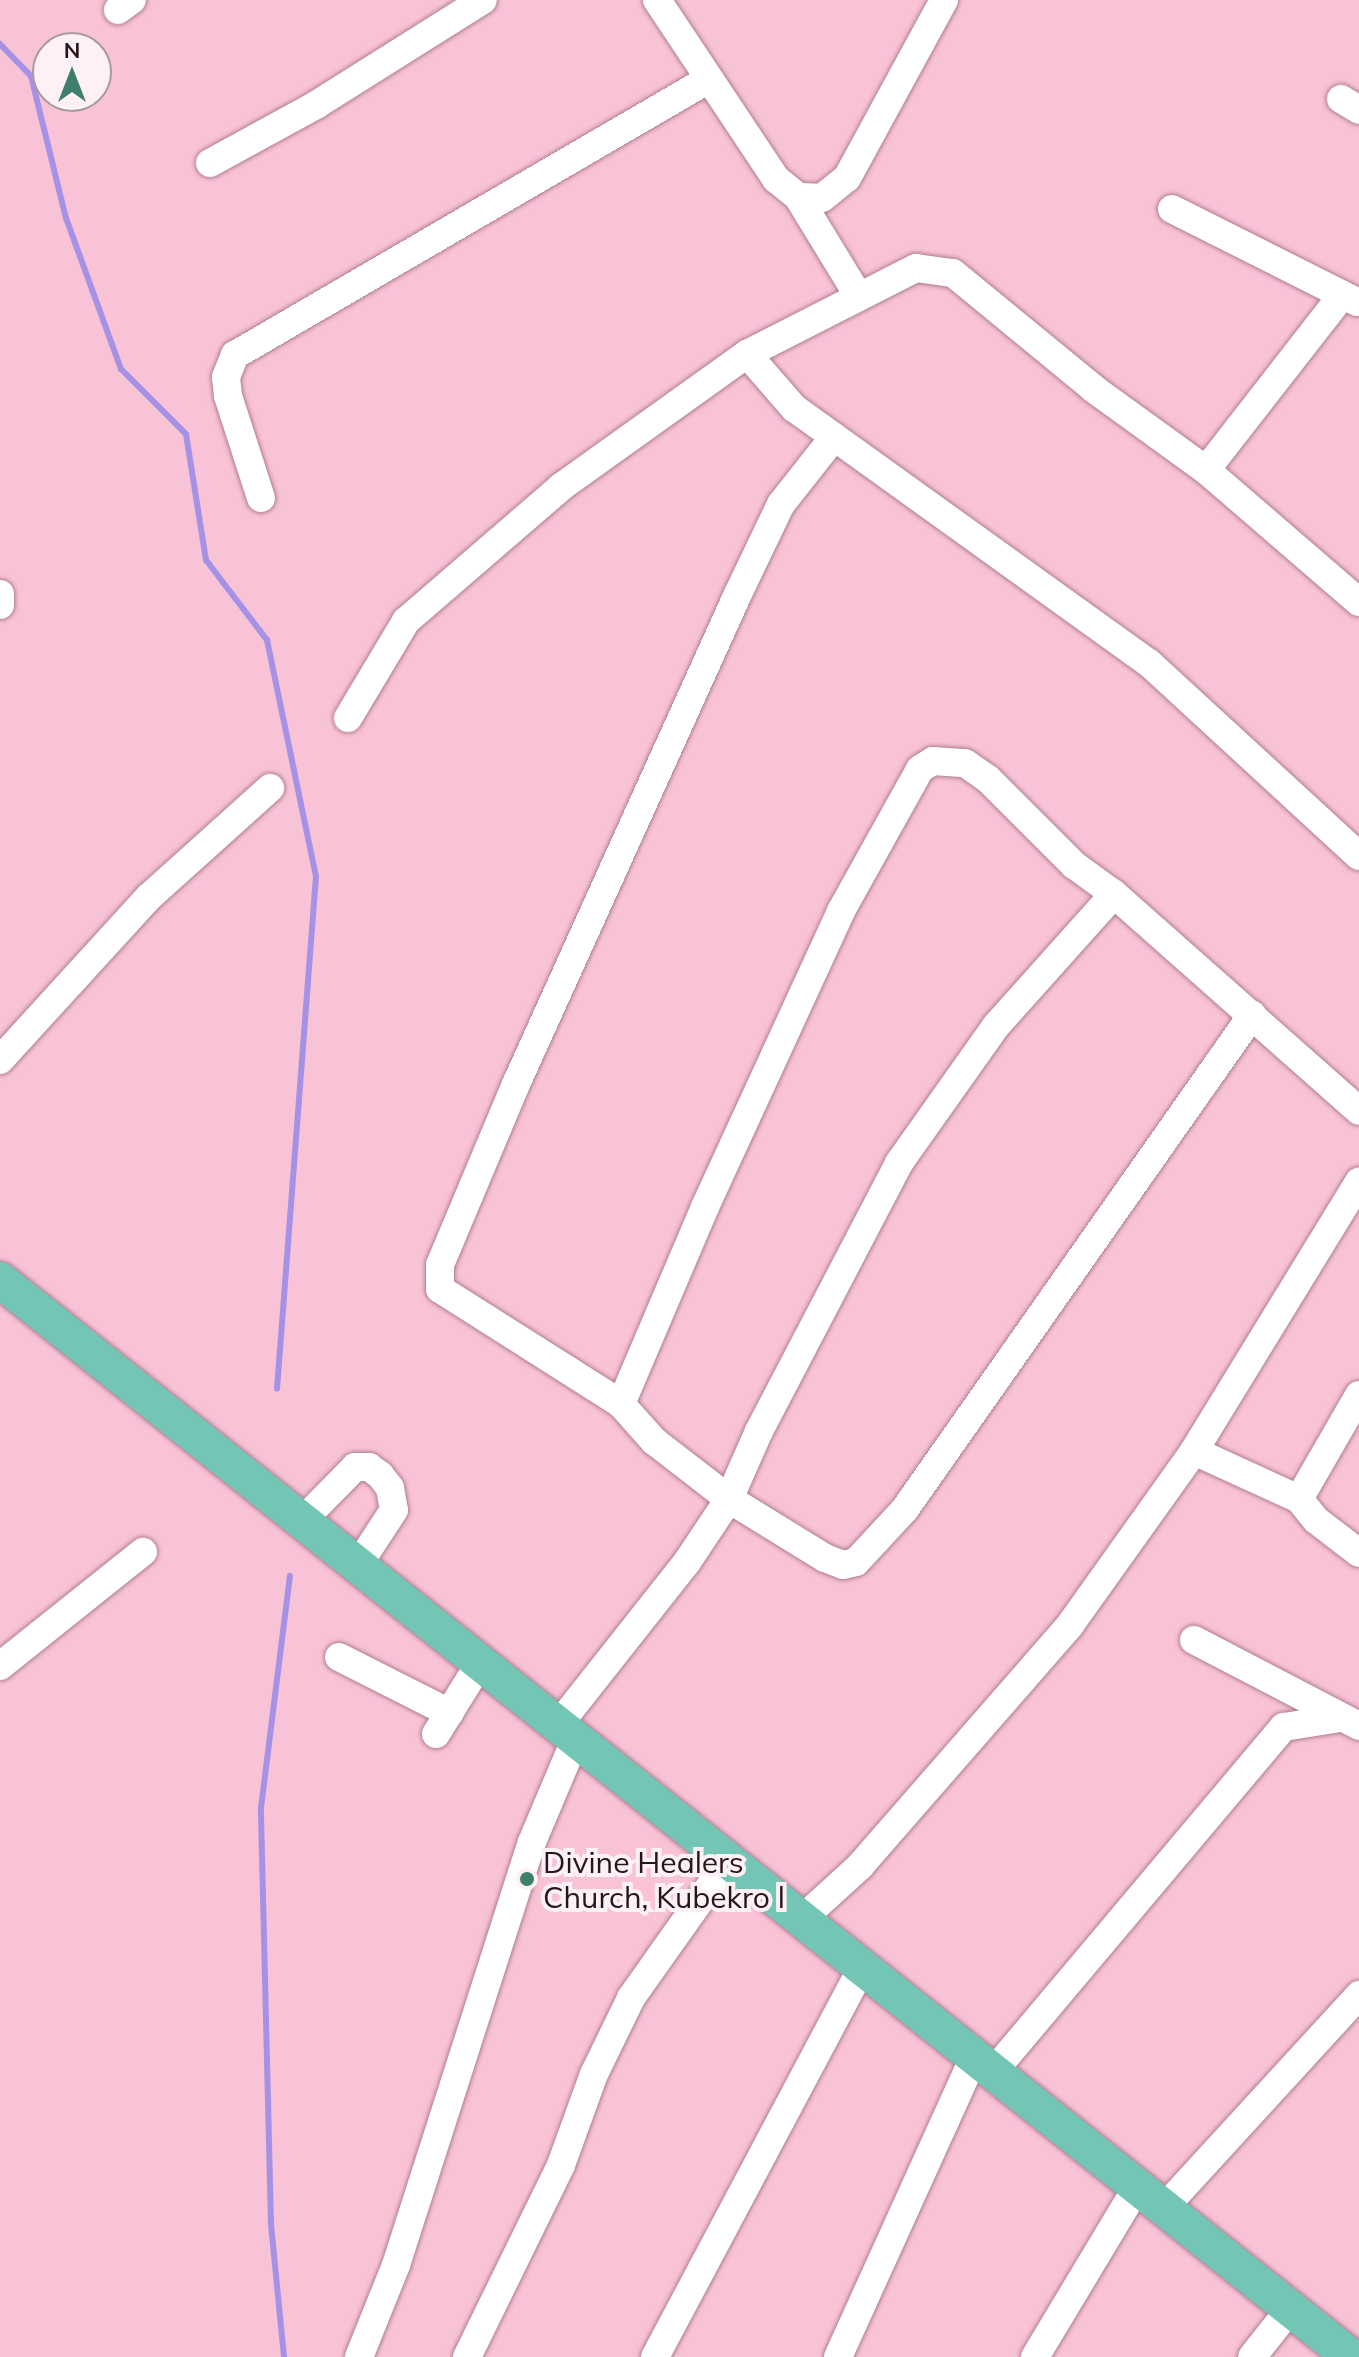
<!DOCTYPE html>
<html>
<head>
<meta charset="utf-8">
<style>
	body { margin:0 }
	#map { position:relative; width:1359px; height:2357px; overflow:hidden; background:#f9c3d7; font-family:Mulish,sans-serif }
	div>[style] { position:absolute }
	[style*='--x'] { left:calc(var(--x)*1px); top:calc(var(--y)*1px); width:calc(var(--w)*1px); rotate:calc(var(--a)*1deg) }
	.stream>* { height:6px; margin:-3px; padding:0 3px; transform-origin:3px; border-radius:3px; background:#a692e5 }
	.roads { filter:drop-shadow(0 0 2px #b07e91) drop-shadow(0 0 2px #b07e91) }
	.minor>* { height:28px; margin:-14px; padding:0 14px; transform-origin:14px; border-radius:14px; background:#fff }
	.major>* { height:36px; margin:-18px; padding:0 18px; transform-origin:18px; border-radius:18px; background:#73c6b6 }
	.dots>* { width:22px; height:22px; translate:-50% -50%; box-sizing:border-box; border:4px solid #fdf1f5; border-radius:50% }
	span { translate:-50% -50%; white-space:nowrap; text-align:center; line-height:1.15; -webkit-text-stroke:8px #fdf1f5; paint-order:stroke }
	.poi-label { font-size:30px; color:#28151c }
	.left { translate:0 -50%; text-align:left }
	.north { position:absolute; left:32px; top:32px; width:80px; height:80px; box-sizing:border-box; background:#fdf1f5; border:2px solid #a8999e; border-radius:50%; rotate:0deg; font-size:22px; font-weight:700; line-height:32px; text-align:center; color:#28151c }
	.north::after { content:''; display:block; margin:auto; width:28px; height:36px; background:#3d7e6d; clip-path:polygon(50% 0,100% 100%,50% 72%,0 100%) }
</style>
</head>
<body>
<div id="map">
	<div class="stream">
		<div style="--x:0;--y:44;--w:45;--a:45.9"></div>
		<div style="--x:31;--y:76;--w:146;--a:76.2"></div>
		<div style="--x:66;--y:218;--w:161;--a:70"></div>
		<div style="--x:121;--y:369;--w:92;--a:45"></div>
		<div style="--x:186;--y:434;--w:128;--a:81"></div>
		<div style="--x:206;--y:560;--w:101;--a:52.7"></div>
		<div style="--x:267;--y:640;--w:241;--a:78.3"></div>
		<div style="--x:316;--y:876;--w:514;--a:94.35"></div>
		<div style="--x:284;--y:2357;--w:134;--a:-95.6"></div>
		<div style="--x:271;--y:2224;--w:416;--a:-91.4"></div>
		<div style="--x:261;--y:1808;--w:234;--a:-82.9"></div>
	</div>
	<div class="roads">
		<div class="minor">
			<div style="--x:657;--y:0;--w:215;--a:56.4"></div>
			<div style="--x:776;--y:179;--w:28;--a:39"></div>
			<div style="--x:798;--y:197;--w:24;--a:2"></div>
			<div style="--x:822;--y:198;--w:32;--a:-39"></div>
			<div style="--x:847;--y:178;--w:203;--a:-61.4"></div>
			<div style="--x:118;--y:10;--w:17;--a:-36"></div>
			<div style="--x:1341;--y:99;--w:21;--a:31"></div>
			<div style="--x:210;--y:163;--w:121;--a:-28.7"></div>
			<div style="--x:316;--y:105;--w:197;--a:-32.2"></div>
			<div style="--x:798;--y:197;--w:117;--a:58.6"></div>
			<div style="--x:1172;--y:209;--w:207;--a:26.7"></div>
			<div style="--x:747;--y:354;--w:72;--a:49"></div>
			<div style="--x:794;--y:408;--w:437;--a:35.7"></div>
			<div style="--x:1149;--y:663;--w:285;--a:42.6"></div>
			<div style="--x:834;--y:437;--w:85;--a:128.3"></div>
			<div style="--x:781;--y:504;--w:102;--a:115.6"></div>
			<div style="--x:737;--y:596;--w:536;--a:114.36"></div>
			<div style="--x:516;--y:1084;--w:196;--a:112.8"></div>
			<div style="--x:440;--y:1265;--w:24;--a:90"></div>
			<div style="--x:440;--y:1289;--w:214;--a:32.4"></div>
			<div style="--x:621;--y:1404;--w:50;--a:48.3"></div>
			<div style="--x:654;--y:1441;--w:95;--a:37.7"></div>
			<div style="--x:729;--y:1499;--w:113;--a:31.6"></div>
			<div style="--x:825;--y:1558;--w:19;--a:21"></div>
			<div style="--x:843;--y:1565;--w:13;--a:-13"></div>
			<div style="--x:856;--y:1562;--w:72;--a:-47.2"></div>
			<div style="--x:905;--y:1509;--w:604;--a:-54.91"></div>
			<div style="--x:1206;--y:470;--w:222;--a:-52.1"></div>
			<div style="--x:261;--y:498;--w:107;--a:-107.9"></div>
			<div style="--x:228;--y:396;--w:19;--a:-96"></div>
			<div style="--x:226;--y:377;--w:24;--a:-68"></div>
			<div style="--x:235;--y:355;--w:548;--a:-30.21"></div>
			<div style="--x:0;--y:594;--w:11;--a:90"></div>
			<div style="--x:348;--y:718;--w:113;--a:-59.1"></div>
			<div style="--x:406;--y:621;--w:205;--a:-40.8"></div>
			<div style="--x:561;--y:487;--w:229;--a:-35.6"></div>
			<div style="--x:747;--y:354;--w:190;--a:-27"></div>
			<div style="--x:916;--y:268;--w:37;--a:8"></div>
			<div style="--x:953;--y:273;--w:183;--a:39.4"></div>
			<div style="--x:1094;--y:389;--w:138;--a:35.9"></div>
			<div style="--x:1206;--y:470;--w:202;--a:40.8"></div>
			<div style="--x:0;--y:1060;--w:221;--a:-47.6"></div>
			<div style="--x:149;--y:897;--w:163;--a:-42"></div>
			<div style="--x:621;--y:1404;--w:214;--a:-66.9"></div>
			<div style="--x:705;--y:1207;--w:326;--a:-65.3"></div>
			<div style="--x:841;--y:911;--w:162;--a:-60.9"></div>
			<div style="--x:920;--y:769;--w:15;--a:-32"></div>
			<div style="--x:933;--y:761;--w:32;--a:4"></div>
			<div style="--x:965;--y:763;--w:28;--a:35"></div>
			<div style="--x:988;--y:779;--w:122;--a:45"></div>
			<div style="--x:1074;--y:865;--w:49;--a:35.9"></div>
			<div style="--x:1114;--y:894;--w:327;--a:41.5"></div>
			<div style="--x:1194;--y:1451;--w:115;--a:24.6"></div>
			<div style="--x:1299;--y:1499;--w:27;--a:51"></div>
			<div style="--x:1316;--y:1520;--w:54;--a:37.5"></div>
			<div style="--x:1299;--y:1499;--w:120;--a:-60"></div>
			<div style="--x:303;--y:1520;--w:74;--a:-45.5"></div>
			<div style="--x:355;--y:1467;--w:14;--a:0"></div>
			<div style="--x:369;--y:1467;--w:14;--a:36"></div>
			<div style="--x:380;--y:1475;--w:16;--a:52"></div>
			<div style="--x:390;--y:1488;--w:22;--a:80"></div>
			<div style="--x:394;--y:1510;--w:66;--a:123.2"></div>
			<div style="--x:1194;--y:1640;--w:186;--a:27.5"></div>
			<div style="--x:339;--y:1657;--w:124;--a:26.8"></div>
			<div style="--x:0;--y:1666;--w:183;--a:-38.6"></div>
			<div style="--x:559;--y:1724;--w:206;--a:-51.7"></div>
			<div style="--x:687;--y:1562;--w:76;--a:-56.3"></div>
			<div style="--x:729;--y:1499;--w:74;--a:-66.2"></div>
			<div style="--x:759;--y:1431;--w:302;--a:-62.4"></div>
			<div style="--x:899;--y:1163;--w:168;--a:-54.7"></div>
			<div style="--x:996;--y:1026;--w:177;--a:-48.2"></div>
			<div style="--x:436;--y:1734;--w:84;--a:-58.2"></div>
			<div style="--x:802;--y:1919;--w:79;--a:-42.4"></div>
			<div style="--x:860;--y:1866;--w:320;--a:-48.9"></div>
			<div style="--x:1070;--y:1625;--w:214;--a:-54.5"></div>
			<div style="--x:1194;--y:1451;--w:316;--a:-58.5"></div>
			<div style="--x:993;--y:2072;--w:451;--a:-49.9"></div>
			<div style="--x:1284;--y:1727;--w:57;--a:-9.1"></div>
			<div style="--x:1164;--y:2208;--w:289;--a:-47.5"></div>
			<div style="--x:359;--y:2357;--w:99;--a:-68.1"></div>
			<div style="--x:396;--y:2265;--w:444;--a:-72.2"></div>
			<div style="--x:532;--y:1842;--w:113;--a:-67.1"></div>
			<div style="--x:467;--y:2357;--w:214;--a:-63.9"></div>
			<div style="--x:561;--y:2165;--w:97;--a:-70.1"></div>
			<div style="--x:594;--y:2074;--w:85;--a:-64"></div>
			<div style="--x:631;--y:1998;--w:168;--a:-54.7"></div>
			<div style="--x:655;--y:2357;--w:441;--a:-62"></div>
			<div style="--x:838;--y:2357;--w:329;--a:-65.6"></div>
			<div style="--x:1035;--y:2357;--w:198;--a:-59"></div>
			<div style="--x:1252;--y:2357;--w:61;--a:-51.6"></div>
		</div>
		<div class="major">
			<div style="--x:0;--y:1280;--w:1728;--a:38.56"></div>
		</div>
	</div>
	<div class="dots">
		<div style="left:527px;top:1879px;background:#3d7e6d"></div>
	</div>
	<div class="poi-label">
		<span class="left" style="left:543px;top:1879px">Divine Healers<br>Church, Kubekro l</span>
	</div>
	<div class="north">N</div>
</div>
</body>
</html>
